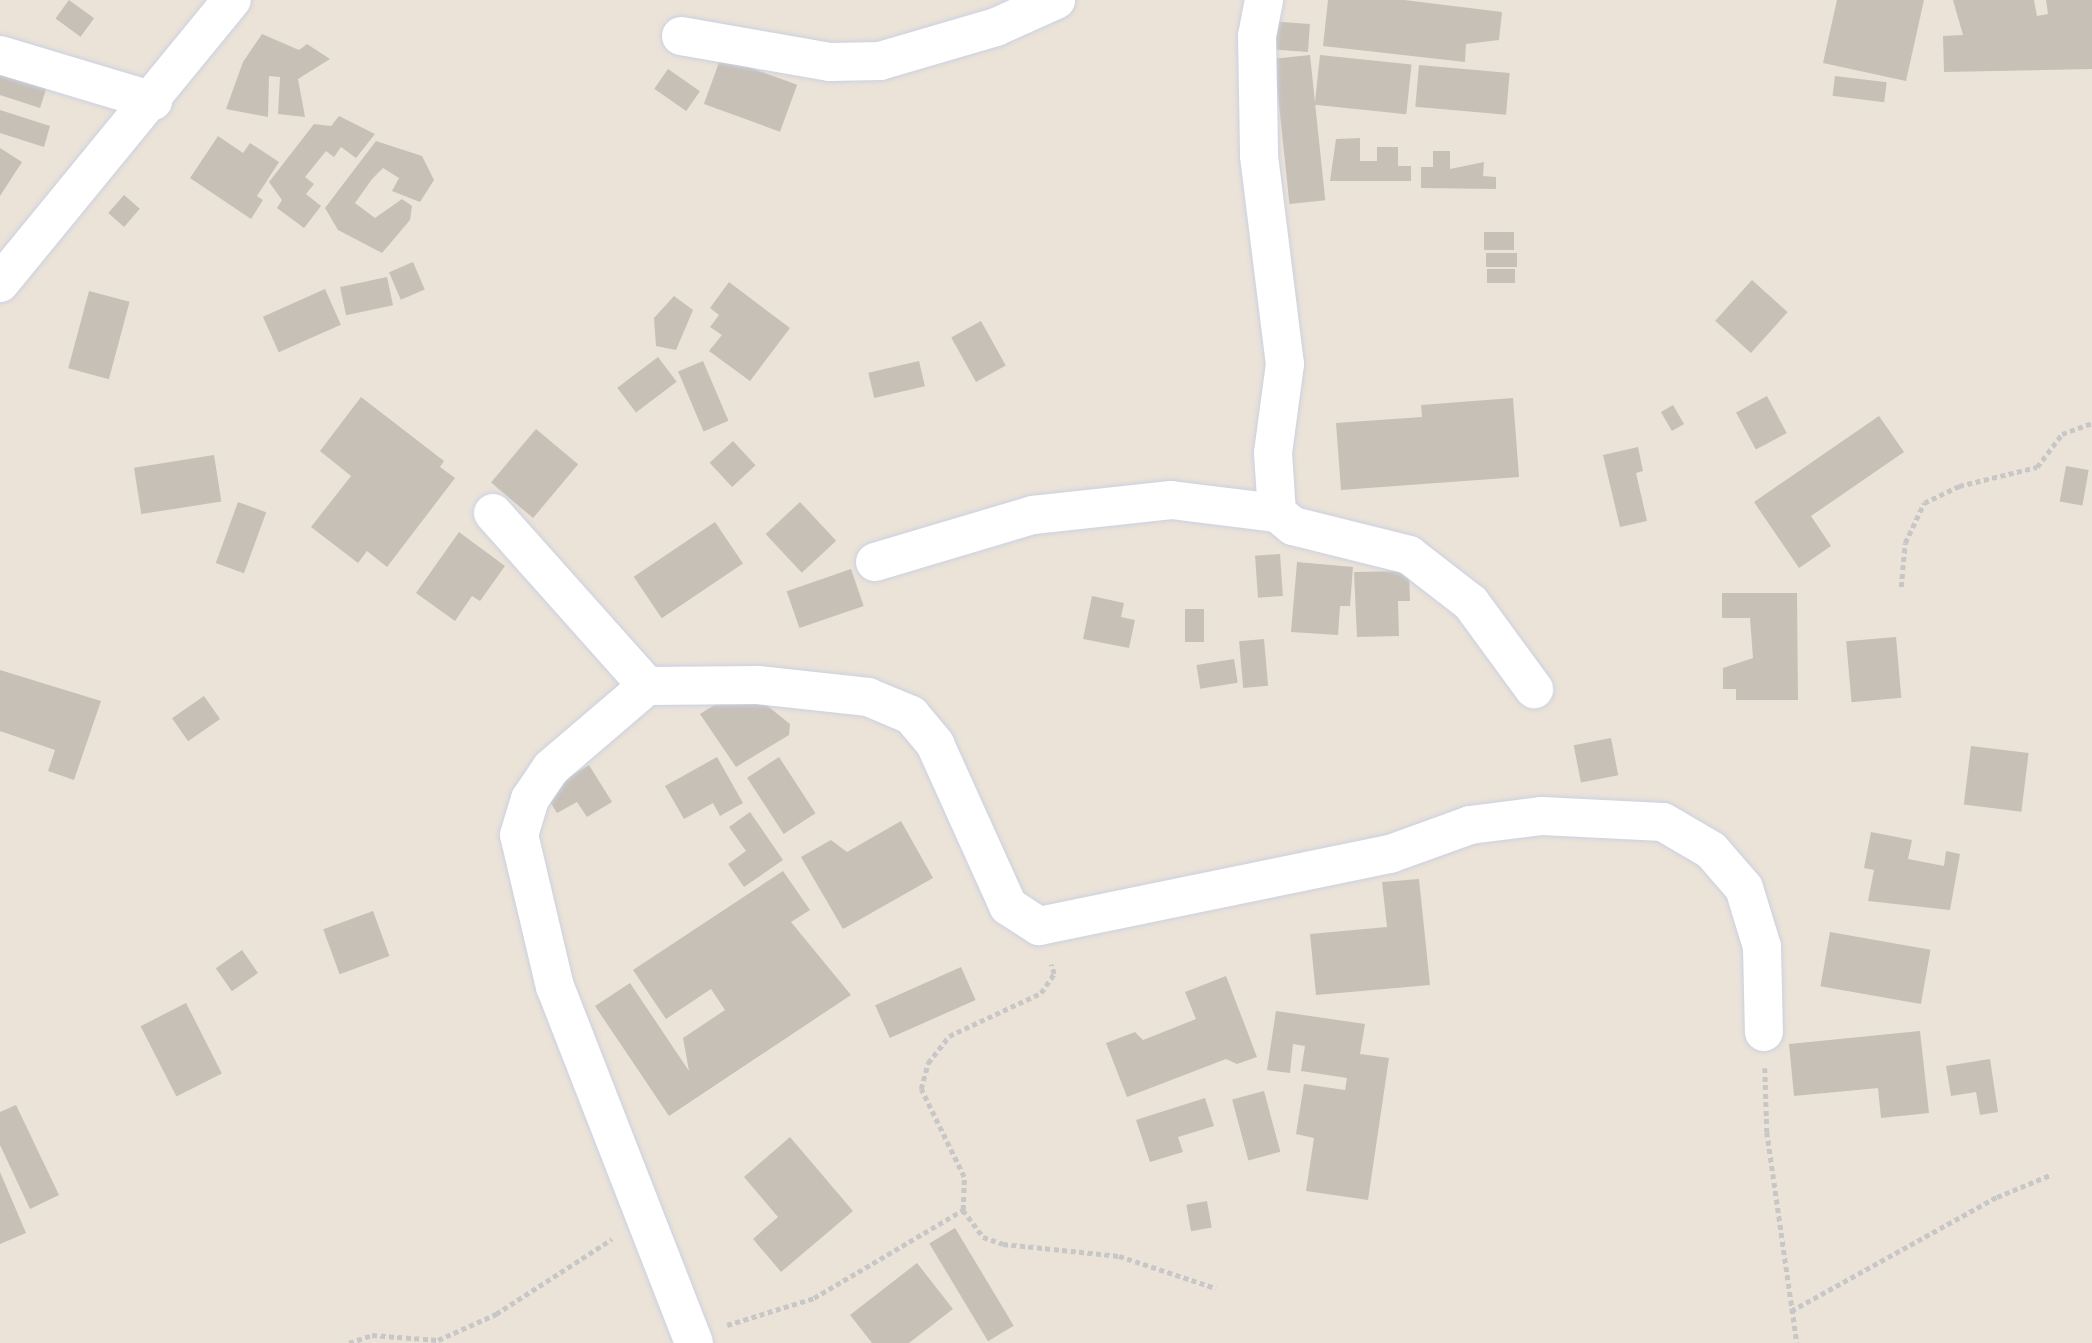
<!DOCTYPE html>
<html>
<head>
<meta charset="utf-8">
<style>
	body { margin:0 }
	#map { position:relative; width:2092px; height:1343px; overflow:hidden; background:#ebe3d7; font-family:Inter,sans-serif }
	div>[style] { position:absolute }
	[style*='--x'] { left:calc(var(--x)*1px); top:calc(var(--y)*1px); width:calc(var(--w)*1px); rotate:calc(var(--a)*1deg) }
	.building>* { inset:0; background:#c6c0b7; transform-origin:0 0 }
	.path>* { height:4.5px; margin-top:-2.25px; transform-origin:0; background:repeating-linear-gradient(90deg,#c7c7c7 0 5px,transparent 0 8.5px) }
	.roads { filter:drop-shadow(0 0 2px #ccd0e2) drop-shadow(0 0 2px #ccd0e2) }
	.minor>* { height:38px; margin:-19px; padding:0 19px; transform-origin:19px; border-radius:19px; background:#fff }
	span { translate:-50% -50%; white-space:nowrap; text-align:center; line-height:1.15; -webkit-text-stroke:6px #fff; paint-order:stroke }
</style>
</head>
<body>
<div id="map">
	<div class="building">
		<div style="left:69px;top:0;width:31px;height:23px;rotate:36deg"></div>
		<div style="clip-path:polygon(1328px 0,1404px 0,1502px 12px,1499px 40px,1466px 44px,1465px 62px,1323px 46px)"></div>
		<div style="clip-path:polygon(1837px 0,1924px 0,1906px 81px,1823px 63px)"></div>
		<div style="clip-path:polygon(1953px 0,2034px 0,2037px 16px,2048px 14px,2046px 0,2092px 0,2092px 69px,1944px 72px,1943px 36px,1963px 35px)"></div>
		<div style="left:1267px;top:21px;width:43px;height:28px;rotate:4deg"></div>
		<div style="clip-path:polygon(262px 34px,299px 50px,307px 44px,330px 59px,298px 79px,305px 117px,278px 114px,280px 77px,269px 76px,268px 117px,226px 109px,243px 62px)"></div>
		<div style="left:1310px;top:55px;width:146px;height:36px;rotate:84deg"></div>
		<div style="left:1320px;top:55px;width:92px;height:50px;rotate:6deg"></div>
		<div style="left:721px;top:57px;width:81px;height:50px;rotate:20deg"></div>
		<div style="left:1419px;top:65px;width:91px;height:42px;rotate:5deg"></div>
		<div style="clip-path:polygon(0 67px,48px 83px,40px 108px,0 95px)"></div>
		<div style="left:668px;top:69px;width:39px;height:24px;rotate:35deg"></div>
		<div style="left:1835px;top:76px;width:52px;height:20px;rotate:7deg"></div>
		<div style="clip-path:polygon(0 110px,50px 126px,44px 147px,0 133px)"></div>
		<div style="clip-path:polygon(339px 116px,375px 134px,356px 158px,341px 147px,334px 157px,326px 151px,305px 177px,314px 184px,306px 194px,321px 206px,304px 228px,277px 208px,282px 200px,269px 182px,314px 124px,331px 126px)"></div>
		<div style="clip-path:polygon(218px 136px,243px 153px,250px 143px,279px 162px,257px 196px,263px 200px,251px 219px,190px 178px)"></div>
		<div style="clip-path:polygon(1360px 138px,1360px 161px,1377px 161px,1377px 147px,1398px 147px,1398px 166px,1411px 166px,1411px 181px,1330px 181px,1336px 139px)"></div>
		<div style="clip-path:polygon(376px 141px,422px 156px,434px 180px,420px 202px,392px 191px,399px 178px,383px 168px,372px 179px,355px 203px,375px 218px,402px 199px,412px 206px,410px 220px,382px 253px,338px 230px,325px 208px)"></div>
		<div style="clip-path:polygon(0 148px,22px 162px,0 196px)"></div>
		<div style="clip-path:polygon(1433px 151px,1450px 151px,1450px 169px,1484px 162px,1483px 176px,1496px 177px,1496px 189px,1421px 188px,1421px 167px,1433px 167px)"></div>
		<div style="left:124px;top:195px;width:21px;height:24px;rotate:41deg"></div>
		<div style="left:1484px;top:232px;width:30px;height:18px"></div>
		<div style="left:1486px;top:253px;width:31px;height:14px"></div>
		<div style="left:413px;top:262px;width:30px;height:26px;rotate:67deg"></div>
		<div style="left:1515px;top:269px;width:14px;height:28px;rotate:90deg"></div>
		<div style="left:387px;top:277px;width:29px;height:48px;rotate:78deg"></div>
		<div style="left:1752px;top:280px;width:48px;height:55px;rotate:42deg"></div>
		<div style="clip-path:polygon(729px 282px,790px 328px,750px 381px,709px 351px,722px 335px,710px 327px,719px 315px,710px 308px)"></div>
		<div style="left:325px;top:289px;width:39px;height:68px;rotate:66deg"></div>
		<div style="left:89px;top:291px;width:42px;height:80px;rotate:15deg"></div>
		<div style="clip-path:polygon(674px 296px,693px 310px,676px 350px,656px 346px,654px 318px)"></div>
		<div style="left:981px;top:321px;width:51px;height:34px;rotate:61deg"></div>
		<div style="left:658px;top:357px;width:31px;height:51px;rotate:53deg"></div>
		<div style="left:703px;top:361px;width:65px;height:27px;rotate:67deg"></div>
		<div style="left:919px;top:361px;width:26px;height:52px;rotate:77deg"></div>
		<div style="left:1767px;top:396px;width:42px;height:35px;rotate:62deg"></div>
		<div style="clip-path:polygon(361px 397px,444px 461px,440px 467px,455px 478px,387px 567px,367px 551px,358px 563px,311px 527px,351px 476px,320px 451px)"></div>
		<div style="clip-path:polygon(1513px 398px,1519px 477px,1341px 490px,1336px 423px,1422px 417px,1421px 405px)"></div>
		<div style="left:1673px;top:405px;width:22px;height:14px;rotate:60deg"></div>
		<div style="clip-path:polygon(1879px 416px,1904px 452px,1811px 516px,1831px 546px,1799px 568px,1754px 502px)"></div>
		<div style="left:536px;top:429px;width:55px;height:70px;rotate:40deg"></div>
		<div style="left:733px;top:441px;width:33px;height:32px;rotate:47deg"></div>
		<div style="clip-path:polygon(1638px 447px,1643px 471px,1636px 473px,1647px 521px,1620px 527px,1603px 455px)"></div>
		<div style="left:214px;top:455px;width:47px;height:81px;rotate:81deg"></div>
		<div style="left:2066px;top:466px;width:23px;height:36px;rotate:10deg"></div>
		<div style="left:238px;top:502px;width:30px;height:65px;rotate:20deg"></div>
		<div style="left:800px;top:502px;width:53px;height:47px;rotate:47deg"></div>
		<div style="left:715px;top:522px;width:50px;height:98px;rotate:56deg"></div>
		<div style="clip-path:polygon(459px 532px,505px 566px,480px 601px,472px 596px,455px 621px,416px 593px)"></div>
		<div style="left:1280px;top:554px;width:42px;height:25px;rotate:86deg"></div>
		<div style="clip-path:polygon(1297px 562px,1353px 567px,1350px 606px,1340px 606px,1338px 635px,1291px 632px)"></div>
		<div style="left:851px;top:569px;width:39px;height:68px;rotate:71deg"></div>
		<div style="clip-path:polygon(1409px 571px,1410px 601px,1398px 601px,1399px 636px,1357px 637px,1354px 572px)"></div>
		<div style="clip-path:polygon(1722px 593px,1797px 593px,1798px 700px,1736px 700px,1736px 689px,1723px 689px,1723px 668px,1753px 658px,1750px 618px,1722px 618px)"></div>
		<div style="clip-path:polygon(1092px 596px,1124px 603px,1121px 617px,1135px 620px,1129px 648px,1083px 639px)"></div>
		<div style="left:1185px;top:609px;width:19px;height:33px"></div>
		<div style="left:1896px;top:637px;width:61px;height:50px;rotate:85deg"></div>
		<div style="left:1264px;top:639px;width:47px;height:25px;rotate:85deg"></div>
		<div style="left:1234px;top:659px;width:24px;height:38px;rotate:81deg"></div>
		<div style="clip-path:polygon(0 670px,101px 701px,74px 780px,48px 771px,55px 750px,0 731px)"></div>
		<div style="left:204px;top:696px;width:28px;height:39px;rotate:55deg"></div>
		<div style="clip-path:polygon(755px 696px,790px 724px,789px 735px,736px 767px,700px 714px,727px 697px)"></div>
		<div style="left:1611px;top:738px;width:38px;height:38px;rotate:79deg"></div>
		<div style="left:1971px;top:746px;width:58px;height:59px;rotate:7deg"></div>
		<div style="clip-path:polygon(717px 757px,743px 803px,720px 816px,713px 803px,684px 819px,665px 786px)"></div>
		<div style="left:779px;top:757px;width:67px;height:38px;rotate:57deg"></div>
		<div style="clip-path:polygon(589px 765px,612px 802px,587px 817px,577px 802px,557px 813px,544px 792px)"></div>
		<div style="clip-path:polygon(750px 812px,783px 860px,744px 887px,728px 864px,746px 851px,729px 827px)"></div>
		<div style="clip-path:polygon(901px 821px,933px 878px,843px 929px,801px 857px,831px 840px,847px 852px)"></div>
		<div style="clip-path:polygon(1871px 832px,1912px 840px,1908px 859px,1944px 866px,1946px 851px,1960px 854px,1950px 910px,1868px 901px,1874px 870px,1864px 868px)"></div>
		<div style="clip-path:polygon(783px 871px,810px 910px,791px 922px,851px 995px,669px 1116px,595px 1006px,630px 983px,689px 1071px,683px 1038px,725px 1010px,711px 989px,666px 1019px,633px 970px)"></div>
		<div style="clip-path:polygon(1419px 879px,1430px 985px,1316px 995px,1310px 934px,1387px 927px,1382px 882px)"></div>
		<div style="left:373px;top:911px;width:48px;height:53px;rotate:70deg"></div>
		<div style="left:1830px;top:932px;width:102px;height:55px;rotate:10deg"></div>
		<div style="left:242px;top:950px;width:28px;height:32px;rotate:55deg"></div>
		<div style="left:961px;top:967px;width:36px;height:94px;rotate:66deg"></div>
		<div style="clip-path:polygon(1226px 976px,1257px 1057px,1237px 1064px,1226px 1059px,1127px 1097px,1106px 1043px,1135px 1032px,1143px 1040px,1196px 1019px,1185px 992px)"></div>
		<div style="left:186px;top:1003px;width:79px;height:51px;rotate:63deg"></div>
		<div style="clip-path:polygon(1276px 1011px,1365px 1024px,1360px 1054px,1389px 1058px,1368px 1200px,1306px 1191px,1314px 1138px,1296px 1134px,1304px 1084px,1345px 1090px,1347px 1078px,1301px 1071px,1305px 1046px,1293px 1044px,1290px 1073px,1267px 1070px)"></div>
		<div style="clip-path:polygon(1920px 1031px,1929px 1113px,1881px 1118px,1878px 1088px,1794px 1096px,1789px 1044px)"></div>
		<div style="clip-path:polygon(1990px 1059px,1998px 1112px,1980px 1115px,1976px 1092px,1951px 1096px,1946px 1066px)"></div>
		<div style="left:1264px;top:1091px;width:63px;height:33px;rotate:75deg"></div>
		<div style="clip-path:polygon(1205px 1098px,1214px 1126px,1178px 1137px,1183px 1152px,1150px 1162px,1136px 1120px)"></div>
		<div style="clip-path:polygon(16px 1105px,59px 1195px,30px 1209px,0 1145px,0 1112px)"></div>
		<div style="clip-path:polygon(790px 1137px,853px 1211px,781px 1272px,753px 1239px,778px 1217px,744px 1177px)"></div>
		<div style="clip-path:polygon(0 1172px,26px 1233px,0 1244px)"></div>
		<div style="left:1207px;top:1201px;width:27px;height:21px;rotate:80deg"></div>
		<div style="left:955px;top:1228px;width:114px;height:30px;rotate:59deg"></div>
		<div style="clip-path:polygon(917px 1263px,953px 1309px,909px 1343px,872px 1343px,850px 1315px)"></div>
	</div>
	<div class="path">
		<div style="--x:1901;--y:587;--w:44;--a:-84.8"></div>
		<div style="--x:1905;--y:543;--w:44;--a:-64.6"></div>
		<div style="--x:1924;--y:503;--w:39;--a:-26"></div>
		<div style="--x:1959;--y:486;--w:80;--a:-13.7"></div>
		<div style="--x:2037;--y:467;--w:41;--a:-52.9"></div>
		<div style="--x:2062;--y:434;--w:32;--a:-20"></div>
		<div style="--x:1765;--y:1068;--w:64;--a:88.2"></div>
		<div style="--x:1767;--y:1132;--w:213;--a:81.9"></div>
		<div style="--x:963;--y:1210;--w:34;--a:53"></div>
		<div style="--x:983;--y:1237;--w:21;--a:19"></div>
		<div style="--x:1003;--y:1244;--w:117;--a:5.9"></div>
		<div style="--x:1119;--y:1256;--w:102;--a:18.3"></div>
		<div style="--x:1791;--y:1311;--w:235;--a:-29"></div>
		<div style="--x:1997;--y:1197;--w:57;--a:-22.5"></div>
		<div style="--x:727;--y:1325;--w:91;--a:-17.2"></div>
		<div style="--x:814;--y:1298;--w:173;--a:-30.6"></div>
		<div style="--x:963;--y:1210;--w:33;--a:-88"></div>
		<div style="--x:964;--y:1177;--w:98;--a:-116"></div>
		<div style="--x:921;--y:1089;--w:27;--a:-75"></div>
		<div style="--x:928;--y:1063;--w:34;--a:-52"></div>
		<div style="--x:949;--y:1036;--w:102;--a:-25.1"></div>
		<div style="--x:1041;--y:993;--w:23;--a:-56"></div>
		<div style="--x:1054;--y:974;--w:10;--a:-107"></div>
		<div style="--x:349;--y:1343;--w:24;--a:-19"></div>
		<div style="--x:372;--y:1335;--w:66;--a:4.3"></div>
		<div style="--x:438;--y:1340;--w:64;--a:-24.1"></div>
		<div style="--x:496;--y:1314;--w:138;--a:-32.9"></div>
	</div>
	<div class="roads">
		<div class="minor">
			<div style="--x:1264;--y:0;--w:37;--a:101"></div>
			<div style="--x:1257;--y:36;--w:120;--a:89"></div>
			<div style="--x:1259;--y:156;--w:210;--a:82.9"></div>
			<div style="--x:1285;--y:364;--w:90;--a:97.7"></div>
			<div style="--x:1273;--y:453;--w:60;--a:86.2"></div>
			<div style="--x:1277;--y:513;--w:21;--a:39"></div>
			<div style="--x:1293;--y:526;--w:120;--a:14"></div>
			<div style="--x:1409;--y:555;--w:78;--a:37.7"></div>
			<div style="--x:1471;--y:603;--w:107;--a:53.8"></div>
			<div style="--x:681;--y:36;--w:151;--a:9.9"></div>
			<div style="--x:830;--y:62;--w:50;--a:-1.1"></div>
			<div style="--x:880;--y:61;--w:121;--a:-16.3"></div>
			<div style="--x:996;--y:27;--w:66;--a:-24.2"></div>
			<div style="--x:0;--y:55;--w:160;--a:16.7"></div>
			<div style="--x:0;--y:283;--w:366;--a:-50.7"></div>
			<div style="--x:493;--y:513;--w:232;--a:48.3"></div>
			<div style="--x:875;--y:562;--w:165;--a:-16.6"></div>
			<div style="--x:1033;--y:515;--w:139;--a:-6.2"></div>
			<div style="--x:1171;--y:500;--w:107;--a:7"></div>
			<div style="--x:694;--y:1343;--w:382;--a:-111.3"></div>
			<div style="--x:555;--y:987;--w:156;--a:-103.3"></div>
			<div style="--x:519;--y:835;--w:38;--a:-73"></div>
			<div style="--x:530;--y:799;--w:37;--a:-56"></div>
			<div style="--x:551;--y:768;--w:126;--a:-40.5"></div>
			<div style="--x:647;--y:686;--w:111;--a:-0.5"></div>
			<div style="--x:758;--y:685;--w:111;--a:6.2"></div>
			<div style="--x:868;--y:697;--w:47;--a:22.7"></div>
			<div style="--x:911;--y:715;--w:38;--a:50"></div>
			<div style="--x:935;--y:744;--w:178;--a:65.7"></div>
			<div style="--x:1008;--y:906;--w:37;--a:33"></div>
			<div style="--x:1039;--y:926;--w:358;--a:-11.6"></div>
			<div style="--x:1390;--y:854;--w:85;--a:-19.9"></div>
			<div style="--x:1470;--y:825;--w:73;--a:-7.1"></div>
			<div style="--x:1542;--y:816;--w:121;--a:2.8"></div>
			<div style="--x:1663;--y:822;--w:56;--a:30.3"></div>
			<div style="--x:1711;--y:850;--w:50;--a:49"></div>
			<div style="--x:1744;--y:888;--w:62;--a:73"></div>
			<div style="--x:1762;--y:947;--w:85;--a:88.7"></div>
		</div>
	</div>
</div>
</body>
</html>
